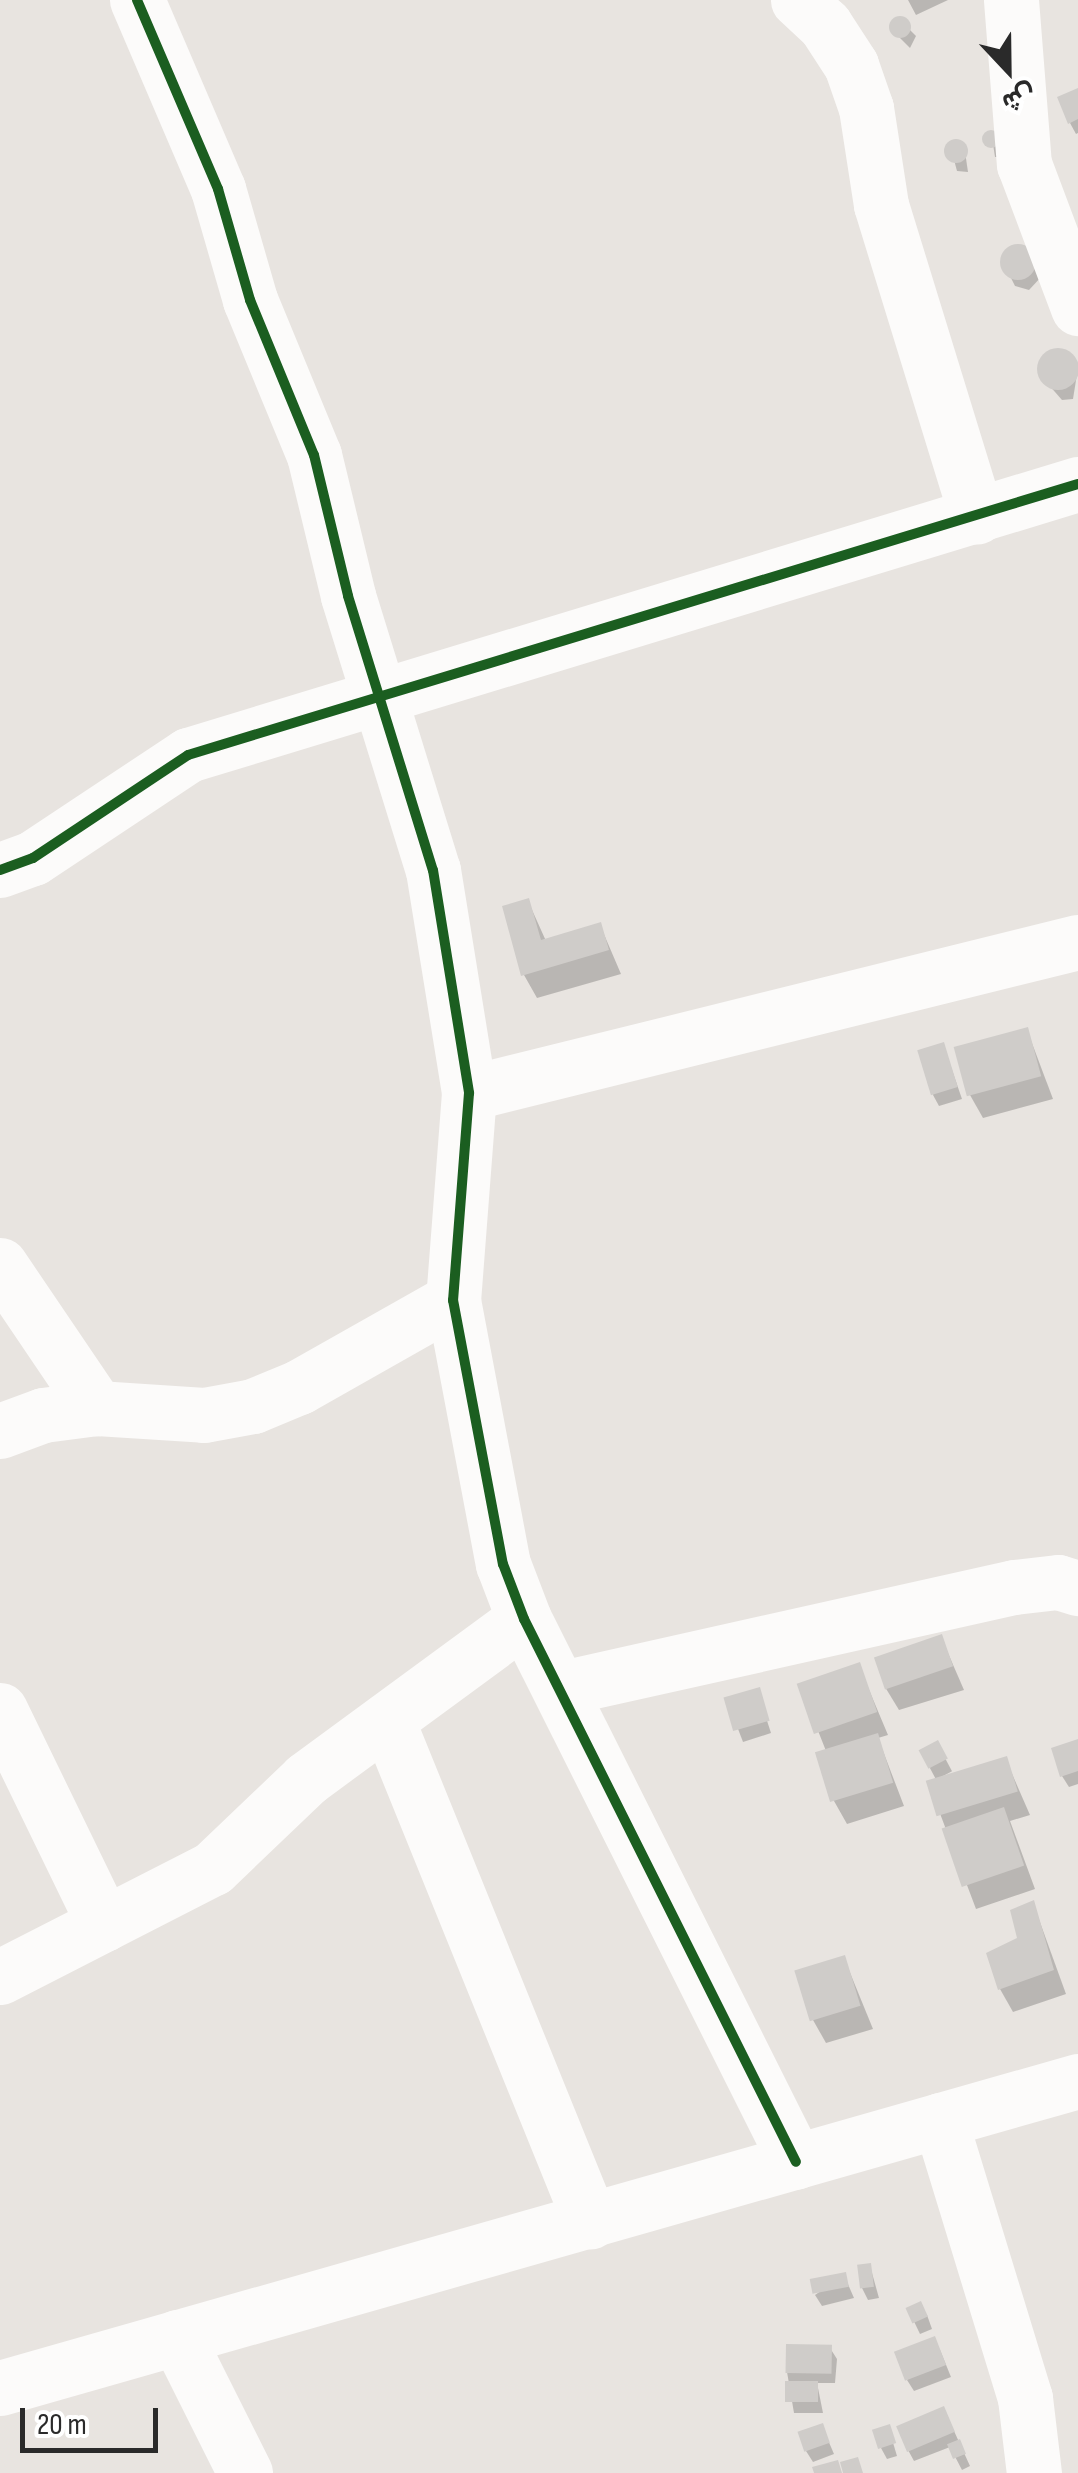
<!DOCTYPE html>
<html>
<head>
<meta charset="utf-8">
<style>
	body { margin:0 }
	#map { position:relative; width:1078px; height:2473px; overflow:hidden; background:#e8e4e0; font-family:"Sofia Sans Condensed",Vazirmatn,sans-serif }
	div>[style] { position:absolute }
	[style*='--x'] { left:calc(var(--x)*1px); top:calc(var(--y)*1px); width:calc(var(--w)*1px); rotate:calc(var(--a)*1deg) }
	.shadow>* { inset:0; background:#0003; transform-origin:0 0 }
	.building>* { inset:0; background:#cfccc9; transform-origin:0 0 }
	.round { border-radius:50% }
	.minor>* { height:55px; margin:-27.5px; padding:0 27.5px; transform-origin:27.5px; border-radius:27.5px; background:#fcfbfa }
	.cycleway>* { height:10px; margin:-5px; padding:0 5px; transform-origin:5px; border-radius:5px; background:#1b5e20 }
	span { translate:-50% -50%; white-space:nowrap; text-align:center; line-height:1.15; -webkit-text-stroke:8px #fff; paint-order:stroke }
	.north { position:absolute; left:958px; top:20px; width:100px; height:100px; -webkit-text-stroke:8px #fff; paint-order:stroke; rotate:158deg; font-size:28px; font-weight:700; line-height:40px; text-align:center; color:#2a2a2a }
	.north::after { content:''; display:block; margin:auto; width:35px; height:45px; background:#2a2a2a; clip-path:polygon(50% 0,100% 100%,50% 72%,0 100%) }
	.scale { position:absolute; left:20px; top:2408px; width:138px; height:45px; box-sizing:border-box; border:5px solid #2a2a2a; border-top:0; padding-left:12px; font-size:30px; line-height:35px; white-space:nowrap; color:#2a2a2a; -webkit-text-stroke:8px #fff; paint-order:stroke }
</style>
</head>
<body>
<div id="map">
	<div class="shadow">
		<div style="clip-path:polygon(908px 0,948px 0,916px 15px)"></div>
		<div style="clip-path:polygon(899px 19px,916px 36px,910px 48px,892px 30px)"></div>
		<div style="clip-path:polygon(1078px 90px,1078px 133px,1076px 134px,1070px 123px)"></div>
		<div style="clip-path:polygon(991px 131px,1001px 133px,1008px 157px,995px 157px)"></div>
		<div style="clip-path:polygon(950px 145px,964px 145px,968px 172px,957px 171px)"></div>
		<div style="clip-path:polygon(1019px 245px,1028px 248px,1043px 275px,1029px 290px,1015px 286px,1009px 274px,1006px 253px)"></div>
		<div style="clip-path:polygon(1053px 352px,1070px 355px,1078px 368px,1073px 399px,1062px 400px,1041px 376px,1040px 364px)"></div>
		<div style="clip-path:polygon(528px 901px,546px 941px,600px 925px,621px 974px,537px 998px,524px 975px)"></div>
		<div style="clip-path:polygon(1027px 1030px,1053px 1099px,983px 1118px,970px 1095px)"></div>
		<div style="clip-path:polygon(943px 1044px,962px 1099px,939px 1106px,933px 1095px)"></div>
		<div style="clip-path:polygon(941px 1637px,964px 1690px,899px 1710px,885px 1687px)"></div>
		<div style="clip-path:polygon(859px 1666px,888px 1735px,878px 1738px,904px 1806px,847px 1824px,834px 1801px,819px 1754px,826px 1751px,800px 1685px)"></div>
		<div style="clip-path:polygon(760px 1699px,771px 1733px,743px 1742px,727px 1700px)"></div>
		<div style="clip-path:polygon(1078px 1742px,1078px 1784px,1069px 1787px,1062px 1776px)"></div>
		<div style="left:937px;top:1743px;width:32px;height:18px;rotate:62deg"></div>
		<div style="clip-path:polygon(1006px 1760px,1030px 1815px,1010px 1821px,1035px 1889px,976px 1909px,930px 1787px)"></div>
		<div style="clip-path:polygon(1033px 1903px,1066px 1994px,1013px 2012px,1000px 1989px)"></div>
		<div style="clip-path:polygon(844px 1958px,873px 2029px,826px 2043px,813px 2020px)"></div>
		<div style="clip-path:polygon(870px 2266px,879px 2298px,868px 2300px,862px 2288px)"></div>
		<div style="clip-path:polygon(844px 2275px,854px 2298px,822px 2306px,815px 2295px)"></div>
		<div style="clip-path:polygon(908px 2309px,927px 2315px,932px 2329px,920px 2334px)"></div>
		<div style="clip-path:polygon(830px 2348px,837px 2359px,835px 2383px,817px 2383px,823px 2413px,794px 2413px,787px 2372px)"></div>
		<div style="clip-path:polygon(940px 2350px,951px 2377px,914px 2391px,907px 2380px)"></div>
		<div style="clip-path:polygon(949px 2420px,970px 2466px,962px 2470px,950px 2447px,914px 2461px,908px 2450px)"></div>
		<div style="clip-path:polygon(822px 2426px,834px 2454px,813px 2462px,806px 2451px)"></div>
		<div style="clip-path:polygon(891px 2436px,897px 2456px,887px 2459px,881px 2448px)"></div>
	</div>
	<div class="building">
		<div class="round" style="left:889px;top:16px;width:22px;height:22px"></div>
		<div style="clip-path:polygon(1078px 88px,1078px 119px,1068px 124px,1057px 97px)"></div>
		<div class="round" style="left:982px;top:130px;width:18px;height:18px"></div>
		<div class="round" style="left:944px;top:139px;width:24px;height:24px"></div>
		<div class="round" style="left:1000px;top:244px;width:36px;height:36px"></div>
		<div class="round" style="left:1037px;top:348px;width:42px;height:42px"></div>
		<div style="clip-path:polygon(529px 898px,541px 940px,601px 922px,609px 950px,521px 976px,502px 906px)"></div>
		<div style="left:1028px;top:1027px;width:51px;height:77px;rotate:75deg"></div>
		<div style="left:944px;top:1042px;width:47px;height:28px;rotate:73deg"></div>
		<div style="left:942px;top:1634px;width:34px;height:72px;rotate:71deg"></div>
		<div style="left:860px;top:1662px;width:53px;height:67px;rotate:71deg"></div>
		<div style="left:760px;top:1687px;width:35px;height:38px;rotate:74deg"></div>
		<div style="left:878px;top:1733px;width:52px;height:66px;rotate:73deg"></div>
		<div style="clip-path:polygon(1078px 1739px,1078px 1771px,1060px 1777px,1051px 1748px)"></div>
		<div style="left:938px;top:1740px;width:21px;height:22px;rotate:62deg"></div>
		<div style="left:1007px;top:1756px;width:37px;height:85px;rotate:73deg"></div>
		<div style="left:1004px;top:1807px;width:62px;height:66px;rotate:71deg"></div>
		<div style="clip-path:polygon(1034px 1900px,1054px 1970px,998px 1990px,986px 1953px,1017px 1938px,1010px 1910px)"></div>
		<div style="left:845px;top:1955px;width:53px;height:53px;rotate:73deg"></div>
		<div style="left:871px;top:2263px;width:24px;height:14px;rotate:83deg"></div>
		<div style="left:846px;top:2272px;width:15px;height:37px;rotate:79deg"></div>
		<div style="left:921px;top:2301px;width:17px;height:17px;rotate:66deg"></div>
		<div style="left:935px;top:2336px;width:31px;height:44px;rotate:69deg"></div>
		<div style="left:786px;top:2344px;width:46px;height:29px;rotate:1deg"></div>
		<div style="left:785px;top:2381px;width:33px;height:21px"></div>
		<div style="left:944px;top:2406px;width:28px;height:52px;rotate:67deg"></div>
		<div style="left:823px;top:2423px;width:21px;height:27px;rotate:71deg"></div>
		<div style="left:890px;top:2424px;width:20px;height:19px;rotate:72deg"></div>
		<div style="left:960px;top:2439px;width:16px;height:14px;rotate:68deg"></div>
		<div style="clip-path:polygon(858px 2457px,863px 2473px,843px 2473px,840px 2462px)"></div>
		<div style="clip-path:polygon(838px 2460px,842px 2473px,814px 2473px,812px 2467px)"></div>
	</div>
	<div class="minor">
		<div style="--x:137;--y:0;--w:206;--a:66.8"></div>
		<div style="--x:218;--y:189;--w:116;--a:73.9"></div>
		<div style="--x:250;--y:300;--w:168;--a:67.6"></div>
		<div style="--x:314;--y:455;--w:145;--a:76.4"></div>
		<div style="--x:348;--y:596;--w:287;--a:72.8"></div>
		<div style="--x:433;--y:870;--w:226;--a:80.8"></div>
		<div style="--x:469;--y:1093;--w:208;--a:94.4"></div>
		<div style="--x:453;--y:1300;--w:269;--a:79.3"></div>
		<div style="--x:503;--y:1564;--w:59;--a:69.1"></div>
		<div style="--x:524;--y:1619;--w:607;--a:63.39"></div>
		<div style="--x:798;--y:0;--w:37;--a:43"></div>
		<div style="--x:825;--y:25;--w:48;--a:57"></div>
		<div style="--x:851;--y:65;--w:46;--a:70.8"></div>
		<div style="--x:866;--y:108;--w:98;--a:81.2"></div>
		<div style="--x:881;--y:205;--w:326;--a:72.9"></div>
		<div style="--x:1011;--y:0;--w:165;--a:85.5"></div>
		<div style="--x:1024;--y:164;--w:154;--a:69.4"></div>
		<div style="--x:0;--y:870;--w:35;--a:-20"></div>
		<div style="--x:33;--y:858;--w:186;--a:-33.6"></div>
		<div style="--x:188;--y:755;--w:930;--a:-16.94"></div>
		<div style="--x:469;--y:1093;--w:627;--a:-13.93"></div>
		<div style="--x:0;--y:1265;--w:173;--a:55.9"></div>
		<div style="--x:0;--y:1431;--w:46;--a:-20.4"></div>
		<div style="--x:43;--y:1415;--w:54;--a:-7.4"></div>
		<div style="--x:97;--y:1408;--w:107;--a:3.7"></div>
		<div style="--x:204;--y:1415;--w:50;--a:-10.4"></div>
		<div style="--x:253;--y:1406;--w:50;--a:-22.4"></div>
		<div style="--x:299;--y:1387;--w:177;--a:-29.5"></div>
		<div style="--x:562;--y:1688;--w:463;--a:-12.6"></div>
		<div style="--x:1014;--y:1587;--w:44;--a:-6.5"></div>
		<div style="--x:1058;--y:1582;--w:21;--a:17"></div>
		<div style="--x:0;--y:1710;--w:238;--a:64.1"></div>
		<div style="--x:387;--y:1720;--w:541;--a:67.94"></div>
		<div style="--x:0;--y:1977;--w:239;--a:-27.1"></div>
		<div style="--x:213;--y:1868;--w:129;--a:-43.7"></div>
		<div style="--x:306;--y:1779;--w:270;--a:-36.3"></div>
		<div style="--x:940;--y:2120;--w:291;--a:73"></div>
		<div style="--x:1025;--y:2398;--w:76;--a:83.2"></div>
		<div style="--x:177;--y:2337;--w:152;--a:63.4"></div>
		<div style="--x:0;--y:2388;--w:1121;--a:-15.9"></div>
	</div>
	<div class="cycleway">
		<div style="--x:137;--y:0;--w:206;--a:66.8"></div>
		<div style="--x:218;--y:189;--w:116;--a:73.9"></div>
		<div style="--x:250;--y:300;--w:168;--a:67.6"></div>
		<div style="--x:314;--y:455;--w:145;--a:76.4"></div>
		<div style="--x:348;--y:596;--w:287;--a:72.8"></div>
		<div style="--x:433;--y:870;--w:226;--a:80.8"></div>
		<div style="--x:469;--y:1093;--w:208;--a:94.4"></div>
		<div style="--x:453;--y:1300;--w:269;--a:79.3"></div>
		<div style="--x:503;--y:1564;--w:59;--a:69.1"></div>
		<div style="--x:524;--y:1619;--w:607;--a:63.39"></div>
		<div style="--x:0;--y:870;--w:35;--a:-20"></div>
		<div style="--x:33;--y:858;--w:186;--a:-33.6"></div>
		<div style="--x:188;--y:755;--w:930;--a:-16.94"></div>
	</div>
	<div class="north">ش</div>
	<div class="scale">20 m</div>
</div>
</body>
</html>
